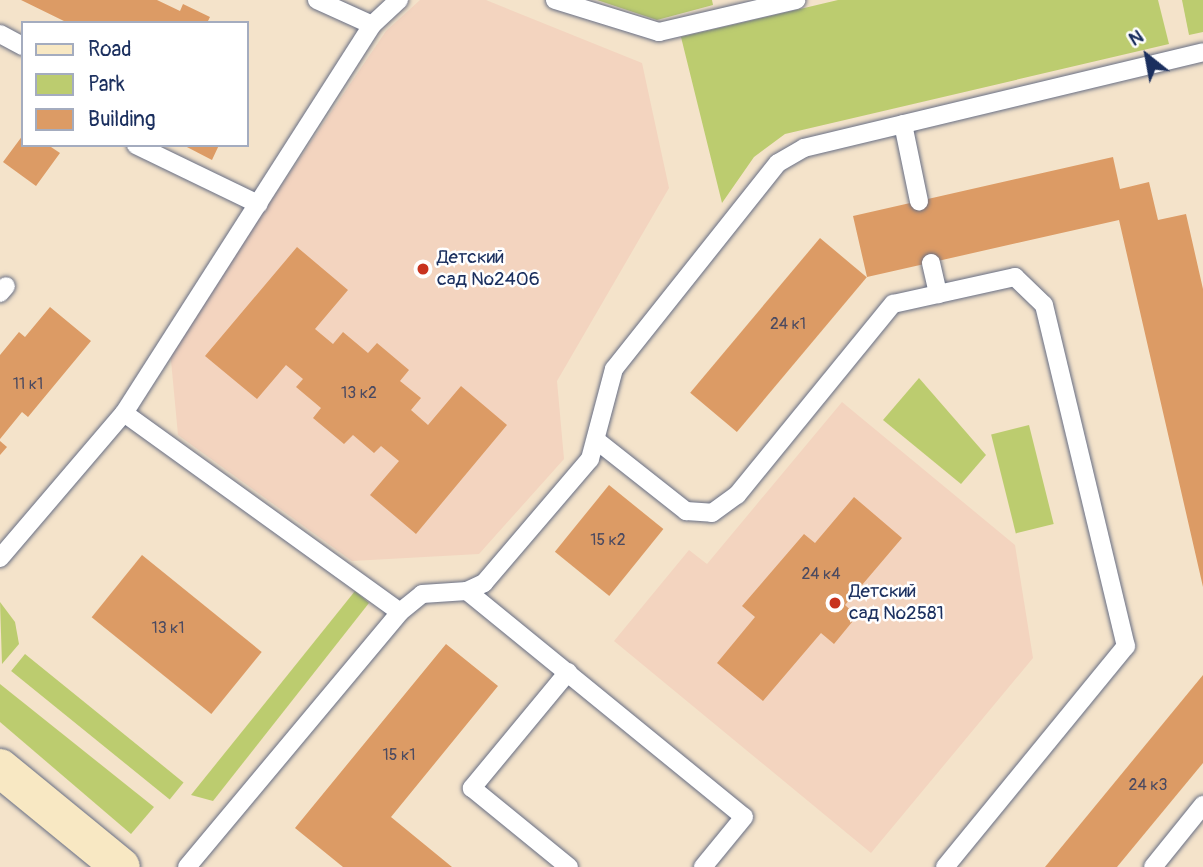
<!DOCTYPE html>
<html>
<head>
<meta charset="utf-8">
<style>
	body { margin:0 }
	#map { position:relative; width:1203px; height:867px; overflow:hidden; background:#f4e3ca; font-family:Pangolin,sans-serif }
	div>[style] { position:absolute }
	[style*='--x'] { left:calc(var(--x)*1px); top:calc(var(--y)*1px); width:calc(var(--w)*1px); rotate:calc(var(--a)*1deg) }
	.built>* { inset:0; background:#f3d4bf }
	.green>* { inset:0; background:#bccc6f; transform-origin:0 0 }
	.building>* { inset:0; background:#dc9b65; transform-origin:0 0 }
	.roads { filter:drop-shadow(0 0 2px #676e84) drop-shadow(0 0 2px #676e84) }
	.lane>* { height:18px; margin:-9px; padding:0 9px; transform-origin:9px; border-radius:9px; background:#fff }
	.secondary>* { height:38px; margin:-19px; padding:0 19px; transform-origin:19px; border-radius:19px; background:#f8e8c3 }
	.dots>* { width:19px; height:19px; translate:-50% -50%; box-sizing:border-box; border:4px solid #fff; border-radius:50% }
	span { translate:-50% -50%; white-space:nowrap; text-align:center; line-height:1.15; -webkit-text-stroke:5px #fff; paint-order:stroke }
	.number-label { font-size:16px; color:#4b4a60 }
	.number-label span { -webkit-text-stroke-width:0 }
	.poi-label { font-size:19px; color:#1b2f5e }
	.left { translate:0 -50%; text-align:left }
	.legend { position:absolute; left:21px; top:21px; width:228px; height:126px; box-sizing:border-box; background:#fff; border:2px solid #a4acbf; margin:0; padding:9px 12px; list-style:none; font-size:21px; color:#1b2f5e }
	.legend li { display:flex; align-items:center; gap:14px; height:35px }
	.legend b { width:35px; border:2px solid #a4acbf }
	.north { position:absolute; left:1112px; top:21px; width:70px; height:70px; -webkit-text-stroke:5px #fff; paint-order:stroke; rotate:329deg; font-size:19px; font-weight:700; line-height:28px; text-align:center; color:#1b2f5e }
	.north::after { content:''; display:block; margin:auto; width:24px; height:32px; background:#1b2f5e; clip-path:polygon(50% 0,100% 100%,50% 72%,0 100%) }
</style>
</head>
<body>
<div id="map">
	<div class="built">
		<div style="clip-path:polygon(420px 0,486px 0,642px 63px,669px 188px,557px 381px,564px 459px,479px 554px,352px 561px,178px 435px,170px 350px,386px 31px)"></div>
		<div style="clip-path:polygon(842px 402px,1015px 545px,1033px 658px,871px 853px,614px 641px,689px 550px,707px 564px)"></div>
	</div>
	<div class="green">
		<div style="clip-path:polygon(597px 0,712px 0,713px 5px,657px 20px)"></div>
		<div style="clip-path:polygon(838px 0,1158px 0,1169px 44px,785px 134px,754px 157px,722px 203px,681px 37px)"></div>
		<div style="clip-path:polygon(1182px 0,1203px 0,1203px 32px,1189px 35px)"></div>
		<div style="clip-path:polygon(919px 378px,986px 455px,961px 484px,883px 420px)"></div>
		<div style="left:1029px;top:425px;width:102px;height:39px;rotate:76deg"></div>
		<div style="clip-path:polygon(355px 591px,369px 603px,213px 801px,191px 795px)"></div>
		<div style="clip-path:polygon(0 602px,15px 622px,19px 644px,2px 664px)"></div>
		<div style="left:25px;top:654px;width:204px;height:22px;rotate:39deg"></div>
		<div style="clip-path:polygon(0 684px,154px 807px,131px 834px,0 722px)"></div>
	</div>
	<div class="building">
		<div style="clip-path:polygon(21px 0,157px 0,180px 11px,183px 4px,210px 17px,207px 23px,68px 23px)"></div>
		<div style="clip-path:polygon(23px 135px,23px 145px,48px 145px,60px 153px,36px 186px,3px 162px)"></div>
		<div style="clip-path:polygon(183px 145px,219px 145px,212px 160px)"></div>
		<div style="clip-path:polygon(1113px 157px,1120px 189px,1149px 182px,1158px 220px,1186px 214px,1203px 289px,1203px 587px,1119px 220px,867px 277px,853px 216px)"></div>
		<div style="left:820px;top:238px;width:61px;height:202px;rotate:40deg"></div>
		<div style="clip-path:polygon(297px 247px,348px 290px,315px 329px,333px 344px,343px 332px,368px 353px,377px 343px,409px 370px,400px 381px,421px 398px,411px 410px,428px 425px,461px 386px,507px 425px,416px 534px,370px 495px,399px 461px,381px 446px,374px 453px,353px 435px,344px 444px,313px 418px,321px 408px,296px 387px,303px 379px,286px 365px,257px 399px,205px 356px)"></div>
		<div style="clip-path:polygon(50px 307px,91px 341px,28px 417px,22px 412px,0 439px,0 355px,19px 332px,25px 337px)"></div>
		<div style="clip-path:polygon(0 441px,7px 447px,0 455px)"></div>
		<div style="left:609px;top:485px;width:70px;height:86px;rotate:39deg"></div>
		<div style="clip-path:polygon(854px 497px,902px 538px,845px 605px,857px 616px,834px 644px,821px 633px,763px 701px,717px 663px,755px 617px,742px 606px,804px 534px,815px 543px)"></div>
		<div style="left:142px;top:555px;width:154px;height:80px;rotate:39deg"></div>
		<div style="clip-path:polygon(446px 644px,498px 686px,391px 817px,452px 867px,343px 867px,295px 828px)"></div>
		<div style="clip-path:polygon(1203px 675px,1203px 763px,1117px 867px,1045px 867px)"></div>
	</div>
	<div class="roads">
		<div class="lane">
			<div style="--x:317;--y:0;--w:60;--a:24.4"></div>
			<div style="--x:555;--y:0;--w:109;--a:17.1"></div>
			<div style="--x:659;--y:32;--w:141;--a:-13.1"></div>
			<div style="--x:0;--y:34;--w:26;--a:28"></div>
			<div style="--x:903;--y:124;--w:79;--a:78.3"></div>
			<div style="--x:136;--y:145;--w:136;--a:25.8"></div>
			<div style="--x:931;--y:263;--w:32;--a:77"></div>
			<div style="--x:0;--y:293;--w:9;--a:-49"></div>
			<div style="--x:124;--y:413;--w:340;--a:35.8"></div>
			<div style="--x:596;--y:440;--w:115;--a:38.3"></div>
			<div style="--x:686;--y:511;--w:26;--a:4"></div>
			<div style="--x:712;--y:513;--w:31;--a:-36"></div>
			<div style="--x:737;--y:495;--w:247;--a:-50.8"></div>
			<div style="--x:893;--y:304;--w:125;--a:-12.5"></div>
			<div style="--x:1015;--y:277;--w:40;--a:44"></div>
			<div style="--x:1044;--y:305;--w:351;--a:76.5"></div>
			<div style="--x:1126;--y:646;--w:286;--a:129.3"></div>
			<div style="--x:0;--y:558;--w:191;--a:-49.5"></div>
			<div style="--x:124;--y:413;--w:460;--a:-57.4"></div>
			<div style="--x:372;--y:25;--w:37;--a:-43"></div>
			<div style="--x:467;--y:591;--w:357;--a:39.2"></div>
			<div style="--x:744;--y:817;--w:65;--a:129.4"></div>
			<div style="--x:568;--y:672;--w:151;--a:129.6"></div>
			<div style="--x:472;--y:788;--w:125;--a:39.2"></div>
			<div style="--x:187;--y:867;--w:332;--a:-50.1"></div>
			<div style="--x:400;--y:612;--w:28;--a:-39"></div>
			<div style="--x:422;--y:594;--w:45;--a:-3.8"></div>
			<div style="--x:467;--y:591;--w:19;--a:-25"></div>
			<div style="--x:484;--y:583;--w:163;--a:-49.5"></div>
			<div style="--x:590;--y:459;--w:93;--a:-75.1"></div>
			<div style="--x:614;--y:369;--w:263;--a:-51.5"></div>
			<div style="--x:778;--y:163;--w:30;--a:-30"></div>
			<div style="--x:804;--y:148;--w:410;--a:-13.5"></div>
			<div style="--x:1153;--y:867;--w:80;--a:-51.1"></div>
		</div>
		<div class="secondary">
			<div style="--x:0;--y:768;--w:156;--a:39.3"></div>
		</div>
	</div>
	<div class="dots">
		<div style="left:423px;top:269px;background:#c8321e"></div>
		<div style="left:835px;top:603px;background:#c8321e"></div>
	</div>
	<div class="number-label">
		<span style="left:788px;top:324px">24 к1</span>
		<span style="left:28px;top:384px">11 к1</span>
		<span style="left:359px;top:393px">13 к2</span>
		<span style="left:608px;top:540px">15 к2</span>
		<span style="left:821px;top:574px">24 к4</span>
		<span style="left:168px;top:628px">13 к1</span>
		<span style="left:399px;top:755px">15 к1</span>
		<span style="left:1148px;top:785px">24 к3</span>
	</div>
	<div class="poi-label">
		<span class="left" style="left:437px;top:269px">Детский<br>сад №2406</span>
		<span class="left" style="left:849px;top:603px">Детский<br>сад №2581</span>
	</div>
	<ul class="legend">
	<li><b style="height:9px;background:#f8e8c3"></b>Road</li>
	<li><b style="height:19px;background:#bccc6f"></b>Park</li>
	<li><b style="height:19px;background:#dc9b65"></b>Building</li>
	</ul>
	<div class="north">N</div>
</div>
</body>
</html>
